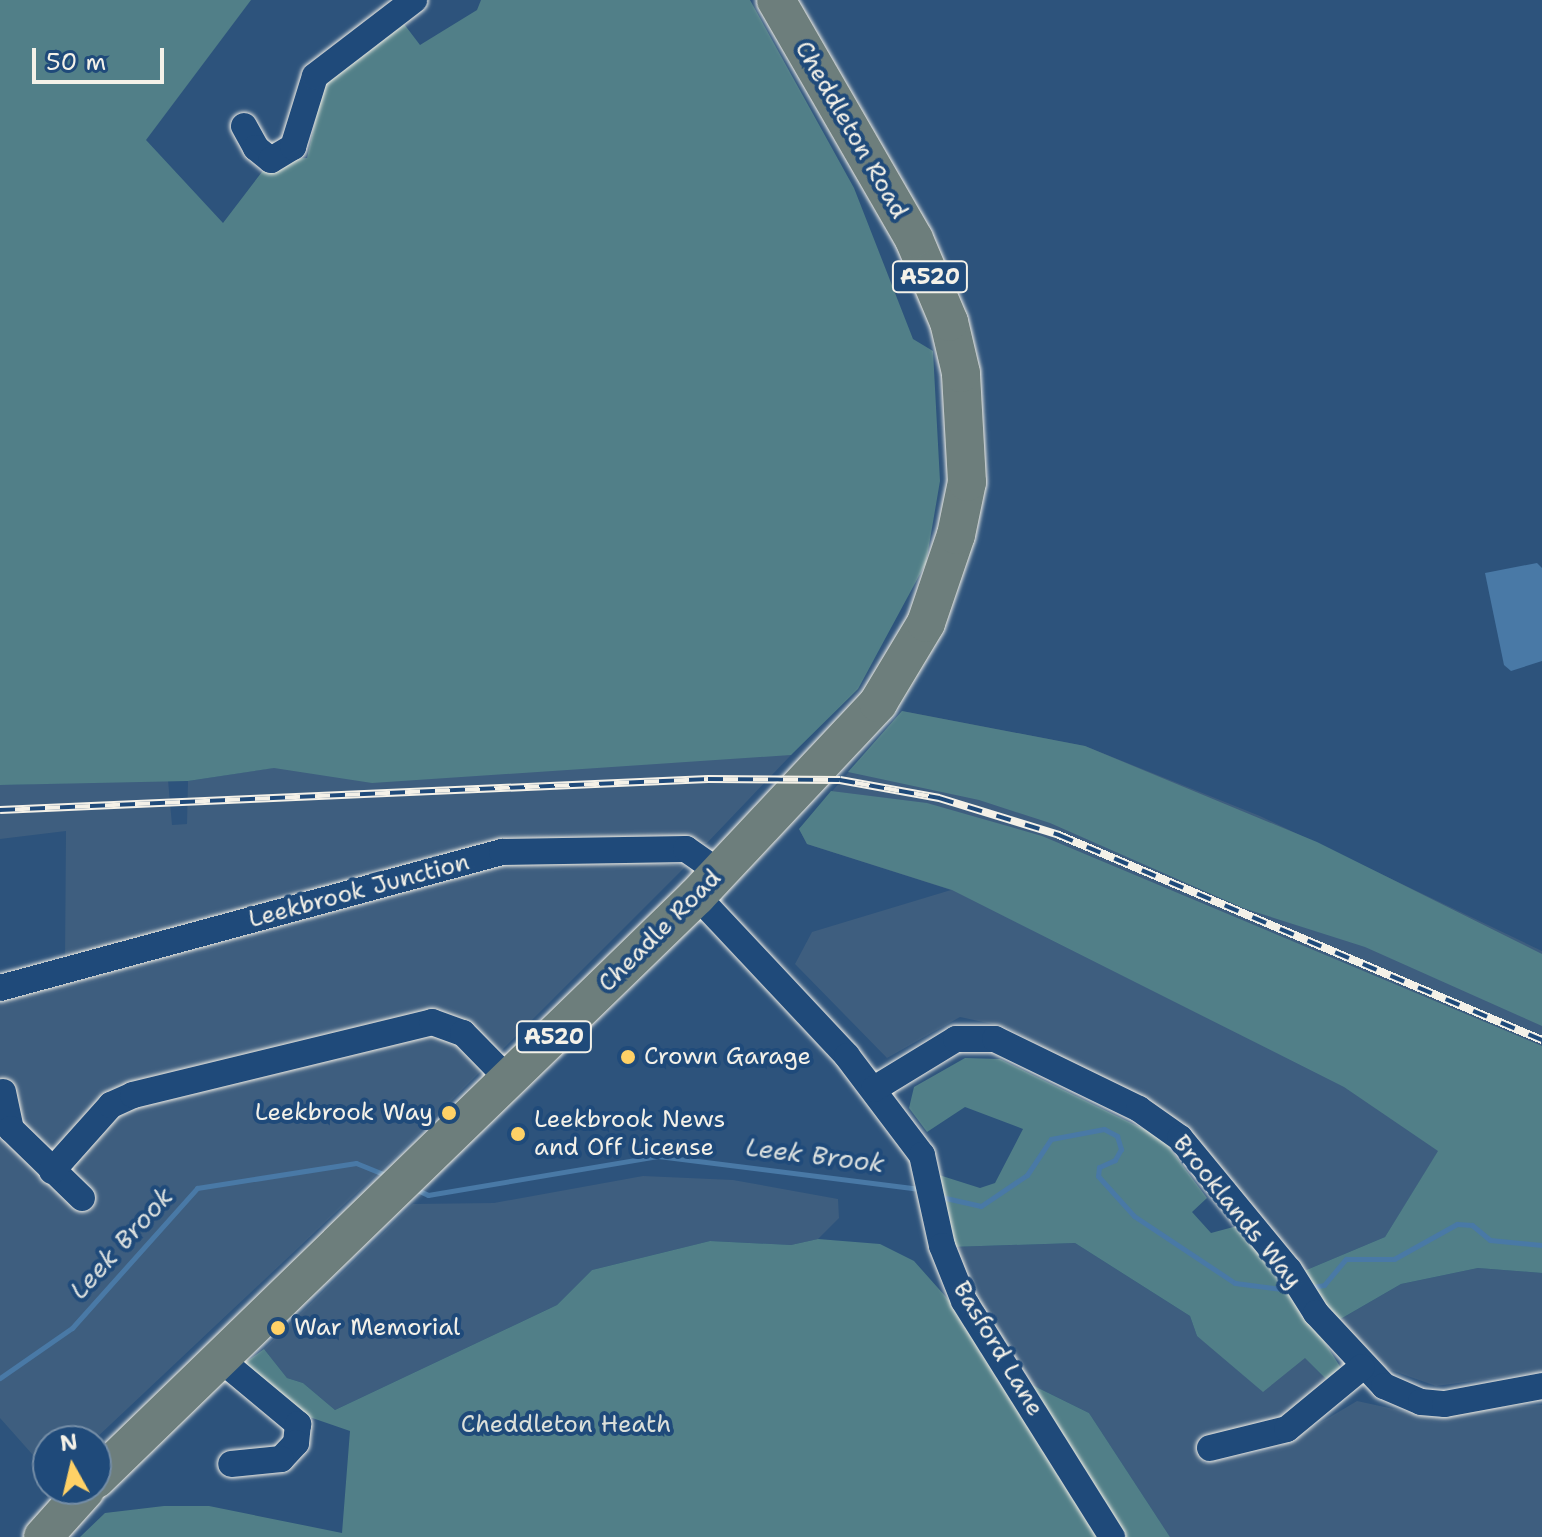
<!DOCTYPE html>
<html>
<head>
<meta charset="utf-8">
<style>
	body { margin:0 }
	#map { position:relative; width:1542px; height:1537px; overflow:hidden; background:#2d537c; font-family:"Shantell Sans",sans-serif }
	div>[style] { position:absolute }
	[style*='--x'] { left:calc(var(--x)*1px); top:calc(var(--y)*1px); width:calc(var(--w)*1px); rotate:calc(var(--a)*1deg) }
	.built>* { inset:0; background:#3e5e7f }
	.green>* { inset:0; background:#517f88 }
	.water>* { inset:0; background:#4979a6 }
	.stream>* { height:5px; margin:-2.5px; padding:0 2.5px; transform-origin:2.5px; border-radius:2.5px; background:#4979a6 }
	.roads { filter:drop-shadow(0 0 2px #f4f1e8) drop-shadow(0 0 2px #f4f1e8) }
	.minor>* { height:26px; margin:-13px; padding:0 13px; transform-origin:13px; border-radius:13px; background:#1f4a7a }
	.highway>* { height:38px; margin:-19px; padding:0 19px; transform-origin:19px; border-radius:19px; background:#6d7e7c }
	.rail>* { height:8px; margin-top:-4px; transform-origin:0; background:repeating-linear-gradient(90deg,#1f4a7a 0 15px,#f4f1e8 0 30px); box-sizing:border-box; border-block:2px solid #f4f1e8 }
	.dots>* { width:22px; height:22px; translate:-50% -50%; box-sizing:border-box; border:4px solid #1f4a7a; border-radius:50% }
	span { translate:-50% -50%; white-space:nowrap; text-align:center; line-height:1.15; -webkit-text-stroke:8px #1f4a7a; paint-order:stroke }
	.shield-label span { padding:2px 6px; background:#1f4a7a; border:2px solid; border-radius:6px; -webkit-text-stroke-width:0 }
	.shield-label { font-size:22px; color:#f4f1e8; font-weight:700 }
	.street-label { font-size:24px; color:#f4f1e8 }
	.poi-label { font-size:24px; color:#f4f1e8 }
	.left { translate:0 -50%; text-align:left }
	.right { translate:-100% -50%; text-align:right }
	.park-label { font-size:24px; color:#dce0da }
	.water-label { font-size:26px; color:#dadfde; font-style:italic }
	.north { position:absolute; left:32px; top:1425px; width:80px; height:80px; box-sizing:border-box; background:#1f4a7a; border:2px solid #748da6; border-radius:50%; rotate:352deg; font-size:22px; font-weight:700; line-height:32px; text-align:center; color:#f4f1e8 }
	.north::after { content:''; display:block; margin:auto; width:28px; height:36px; background:#ffd166; clip-path:polygon(50% 0,100% 100%,50% 72%,0 100%) }
	.scale { position:absolute; left:32px; top:48px; width:132px; height:36px; box-sizing:border-box; border:4px solid #f4f1e8; border-top:0; padding-left:10px; font-size:24px; line-height:28px; white-space:nowrap; color:#f4f1e8; -webkit-text-stroke:6px #1f4a7a; paint-order:stroke }
</style>
</head>
<body>
<div id="map">
	<div class="built">
		<div style="clip-path:polygon(902px 711px,1085px 746px,1260px 816px,1542px 951px,1542px 1176px,1438px 1152px,1385px 1237px,1304px 1271px,1184px 1123px,1006px 1027px,960px 1017px,887px 1058px,795px 964px,812px 932px,951px 890px,807px 844px,799px 829px)"></div>
		<div style="clip-path:polygon(799px 732px,791px 755px,707px 843px,519px 852px,686px 866px,399px 1153px,93px 1441px,48px 1441px,48px 1472px,0 1418px,0 980px,65px 961px,66px 831px,0 839px,0 785px,168px 780px,172px 825px,187px 824px,188px 781px,416px 746px)"></div>
		<div style="clip-path:polygon(643px 1176px,733px 1180px,838px 1199px,839px 1218px,818px 1239px,791px 1245px,710px 1241px,592px 1270px,557px 1305px,335px 1410px,303px 1383px,287px 1378px,264px 1349px,413px 1204px,494px 1203px)"></div>
		<div style="clip-path:polygon(1075px 1243px,1190px 1316px,1197px 1336px,1223px 1355px,1305px 1357px,1327px 1380px,1300px 1408px,1257px 1429px,1200px 1437px,1204px 1463px,1276px 1449px,1357px 1401px,1408px 1412px,1542px 1405px,1542px 1537px,1170px 1537px,1089px 1413px,1026px 1382px,969px 1293px,951px 1247px)"></div>
		<div style="clip-path:polygon(1478px 1268px,1542px 1273px,1542px 1372px,1436px 1386px,1385px 1368px,1337px 1321px,1401px 1284px)"></div>
	</div>
	<div class="green">
		<div style="clip-path:polygon(0 0,251px 0,146px 140px,223px 223px,271px 160px,307px 158px,322px 90px,336px 69px,401px 20px,420px 45px,477px 10px,481px 0,750px 0,854px 188px,913px 339px,933px 351px,940px 481px,926px 563px,858px 689px,791px 755px,372px 783px,274px 768px,188px 781px,0 785px)"></div>
		<div style="clip-path:polygon(902px 711px,1085px 746px,1317px 842px,1542px 954px,1542px 1026px,1365px 947px,1243px 908px,1050px 823px,979px 800px,848px 772px)"></div>
		<div style="clip-path:polygon(831px 791px,927px 803px,1042px 836px,1542px 1046px,1542px 1273px,1478px 1268px,1401px 1284px,1337px 1321px,1304px 1271px,1385px 1237px,1438px 1151px,1344px 1087px,952px 890px,807px 844px,799px 829px)"></div>
		<div style="clip-path:polygon(965px 1058px,1000px 1059px,1162px 1138px,1207px 1198px,1192px 1212px,1211px 1233px,1237px 1226px,1300px 1303px,1341px 1368px,1327px 1380px,1305px 1358px,1263px 1392px,1197px 1336px,1190px 1316px,1075px 1243px,951px 1247px,939px 1175px,980px 1188px,995px 1183px,1023px 1129px,965px 1107px,927px 1132px,909px 1108px,914px 1087px)"></div>
		<div style="clip-path:polygon(818px 1239px,880px 1244px,914px 1261px,954px 1306px,1098px 1537px,80px 1537px,105px 1513px,164px 1506px,209px 1506px,342px 1533px,350px 1431px,289px 1410px,242px 1365px,264px 1349px,287px 1378px,303px 1383px,335px 1410px,557px 1305px,592px 1270px,710px 1241px,791px 1245px)"></div>
		<div style="clip-path:polygon(1026px 1382px,1089px 1413px,1170px 1537px,1118px 1537px)"></div>
	</div>
	<div class="water">
		<div style="clip-path:polygon(1537px 563px,1542px 568px,1542px 661px,1511px 671px,1504px 665px,1485px 573px)"></div>
	</div>
	<div class="stream">
		<div style="--x:417;--y:1190;--w:12;--a:24"></div>
		<div style="--x:428;--y:1195;--w:233;--a:-9.6"></div>
		<div style="--x:658;--y:1156;--w:264;--a:7.2"></div>
		<div style="--x:941;--y:1197;--w:41;--a:12.7"></div>
		<div style="--x:981;--y:1206;--w:55;--a:-34"></div>
		<div style="--x:1027;--y:1175;--w:43;--a:-56.3"></div>
		<div style="--x:1051;--y:1139;--w:54;--a:-10.7"></div>
		<div style="--x:1104;--y:1129;--w:15;--a:28"></div>
		<div style="--x:1117;--y:1136;--w:14;--a:73"></div>
		<div style="--x:1121;--y:1149;--w:13;--a:119"></div>
		<div style="--x:1115;--y:1160;--w:17;--a:156"></div>
		<div style="--x:1099;--y:1167;--w:9;--a:96"></div>
		<div style="--x:1098;--y:1176;--w:54;--a:48"></div>
		<div style="--x:1134;--y:1216;--w:121;--a:33.6"></div>
		<div style="--x:1235;--y:1283;--w:55;--a:7.3"></div>
		<div style="--x:1312;--y:1287;--w:12;--a:-9"></div>
		<div style="--x:1324;--y:1285;--w:34;--a:-50"></div>
		<div style="--x:1346;--y:1259;--w:48;--a:0"></div>
		<div style="--x:1394;--y:1259;--w:72;--a:-29.1"></div>
		<div style="--x:1457;--y:1224;--w:15;--a:4"></div>
		<div style="--x:1472;--y:1225;--w:23;--a:40"></div>
		<div style="--x:1490;--y:1240;--w:52;--a:5.5"></div>
		<div style="--x:0;--y:1378;--w:88;--a:-34.8"></div>
		<div style="--x:72;--y:1328;--w:188;--a:-48.2"></div>
		<div style="--x:197;--y:1188;--w:161;--a:-8.9"></div>
		<div style="--x:356;--y:1163;--w:32;--a:22"></div>
	</div>
	<div class="roads">
		<div class="minor">
			<div style="--x:244;--y:126;--w:25;--a:61"></div>
			<div style="--x:256;--y:148;--w:19;--a:39"></div>
			<div style="--x:271;--y:160;--w:26;--a:-31"></div>
			<div style="--x:293;--y:147;--w:74;--a:-72.8"></div>
			<div style="--x:315;--y:76;--w:125;--a:-37.5"></div>
			<div style="--x:697;--y:896;--w:219;--a:46.8"></div>
			<div style="--x:847;--y:1056;--w:124;--a:52.9"></div>
			<div style="--x:922;--y:1155;--w:93;--a:77.6"></div>
			<div style="--x:942;--y:1246;--w:59;--a:68.2"></div>
			<div style="--x:964;--y:1301;--w:279;--a:57.9"></div>
			<div style="--x:0;--y:988;--w:520;--a:-15.16"></div>
			<div style="--x:502;--y:852;--w:184;--a:-0.9"></div>
			<div style="--x:686;--y:849;--w:40;--a:34.9"></div>
			<div style="--x:874;--y:1089;--w:96;--a:-31.4"></div>
			<div style="--x:956;--y:1039;--w:39;--a:0"></div>
			<div style="--x:995;--y:1039;--w:160;--a:25.9"></div>
			<div style="--x:1139;--y:1109;--w:50;--a:35.3"></div>
			<div style="--x:1180;--y:1138;--w:171;--a:50.5"></div>
			<div style="--x:1289;--y:1270;--w:51;--a:57.9"></div>
			<div style="--x:1316;--y:1313;--w:100;--a:47"></div>
			<div style="--x:1384;--y:1386;--w:40;--a:23.4"></div>
			<div style="--x:1421;--y:1402;--w:24;--a:5"></div>
			<div style="--x:1445;--y:1404;--w:99;--a:-10.5"></div>
			<div style="--x:3;--y:1092;--w:38;--a:78"></div>
			<div style="--x:11;--y:1129;--w:99;--a:44.2"></div>
			<div style="--x:52;--y:1171;--w:89;--a:-48.2"></div>
			<div style="--x:111;--y:1105;--w:24;--a:-24"></div>
			<div style="--x:133;--y:1095;--w:308;--a:-13.7"></div>
			<div style="--x:432;--y:1022;--w:33;--a:20"></div>
			<div style="--x:463;--y:1033;--w:66;--a:45.6"></div>
			<div style="--x:220;--y:1359;--w:102;--a:39.8"></div>
			<div style="--x:298;--y:1424;--w:19;--a:96"></div>
			<div style="--x:296;--y:1443;--w:22;--a:133"></div>
			<div style="--x:281;--y:1459;--w:50;--a:174.3"></div>
			<div style="--x:1210;--y:1448;--w:79;--a:-13.9"></div>
			<div style="--x:1287;--y:1429;--w:97;--a:-39.6"></div>
		</div>
		<div class="highway">
			<div style="--x:96;--y:1479;--w:837;--a:-44.13"></div>
			<div style="--x:697;--y:896;--w:265;--a:-46.8"></div>
			<div style="--x:878;--y:703;--w:93;--a:-59"></div>
			<div style="--x:926;--y:623;--w:93;--a:-71.2"></div>
			<div style="--x:956;--y:535;--w:54;--a:-78.3"></div>
			<div style="--x:967;--y:482;--w:109;--a:-93.2"></div>
			<div style="--x:961;--y:373;--w:52;--a:-103.2"></div>
			<div style="--x:949;--y:322;--w:90;--a:-112.9"></div>
			<div style="--x:914;--y:239;--w:276;--a:-120"></div>
			<div style="--x:43;--y:1537;--w:64;--a:-48.1"></div>
		</div>
	</div>
	<div class="rail">
		<div style="--x:0;--y:810;--w:709;--a:-2.51"></div>
		<div style="--x:708;--y:779;--w:132;--a:0.4"></div>
		<div style="--x:840;--y:780;--w:101;--a:10.3"></div>
		<div style="--x:939;--y:798;--w:126;--a:17.1"></div>
		<div style="--x:1059;--y:835;--w:525;--a:23"></div>
	</div>
	<div class="dots">
		<div style="left:628px;top:1057px;background:#ffd166"></div>
		<div style="left:449px;top:1113px;background:#ffd166"></div>
		<div style="left:518px;top:1134px;background:#ffd166"></div>
		<div style="left:278px;top:1328px;background:#ffd166"></div>
	</div>
	<div class="shield-label">
		<span style="left:930px;top:277px">A520</span>
		<span style="left:554px;top:1037px">A520</span>
	</div>
	<div class="street-label">
		<span style="left:851px;top:130px;rotate:60deg">Cheddleton Road</span>
		<span style="left:359px;top:891px;rotate:-15deg">Leekbrook Junction</span>
		<span style="left:660px;top:931px;rotate:-45deg">Cheadle Road</span>
		<span style="left:1237px;top:1212px;rotate:51deg">Brooklands Way</span>
		<span style="left:998px;top:1349px;rotate:59deg">Basford Lane</span>
	</div>
	<div class="poi-label">
		<span class="left" style="left:644px;top:1057px">Crown Garage</span>
		<span class="right" style="left:433px;top:1113px">Leekbrook Way</span>
		<span class="left" style="left:534px;top:1134px">Leekbrook News<br>and Off License</span>
		<span class="left" style="left:294px;top:1328px">War Memorial</span>
	</div>
	<div class="park-label">
		<span style="left:566px;top:1425px">Cheddleton Heath</span>
	</div>
	<div class="water-label">
		<span style="left:815px;top:1155px;rotate:7deg">Leek Brook</span>
		<span style="left:121px;top:1243px;rotate:-48deg">Leek Brook</span>
	</div>
	<div class="north">N</div>
	<div class="scale">50 m</div>
</div>
</body>
</html>
